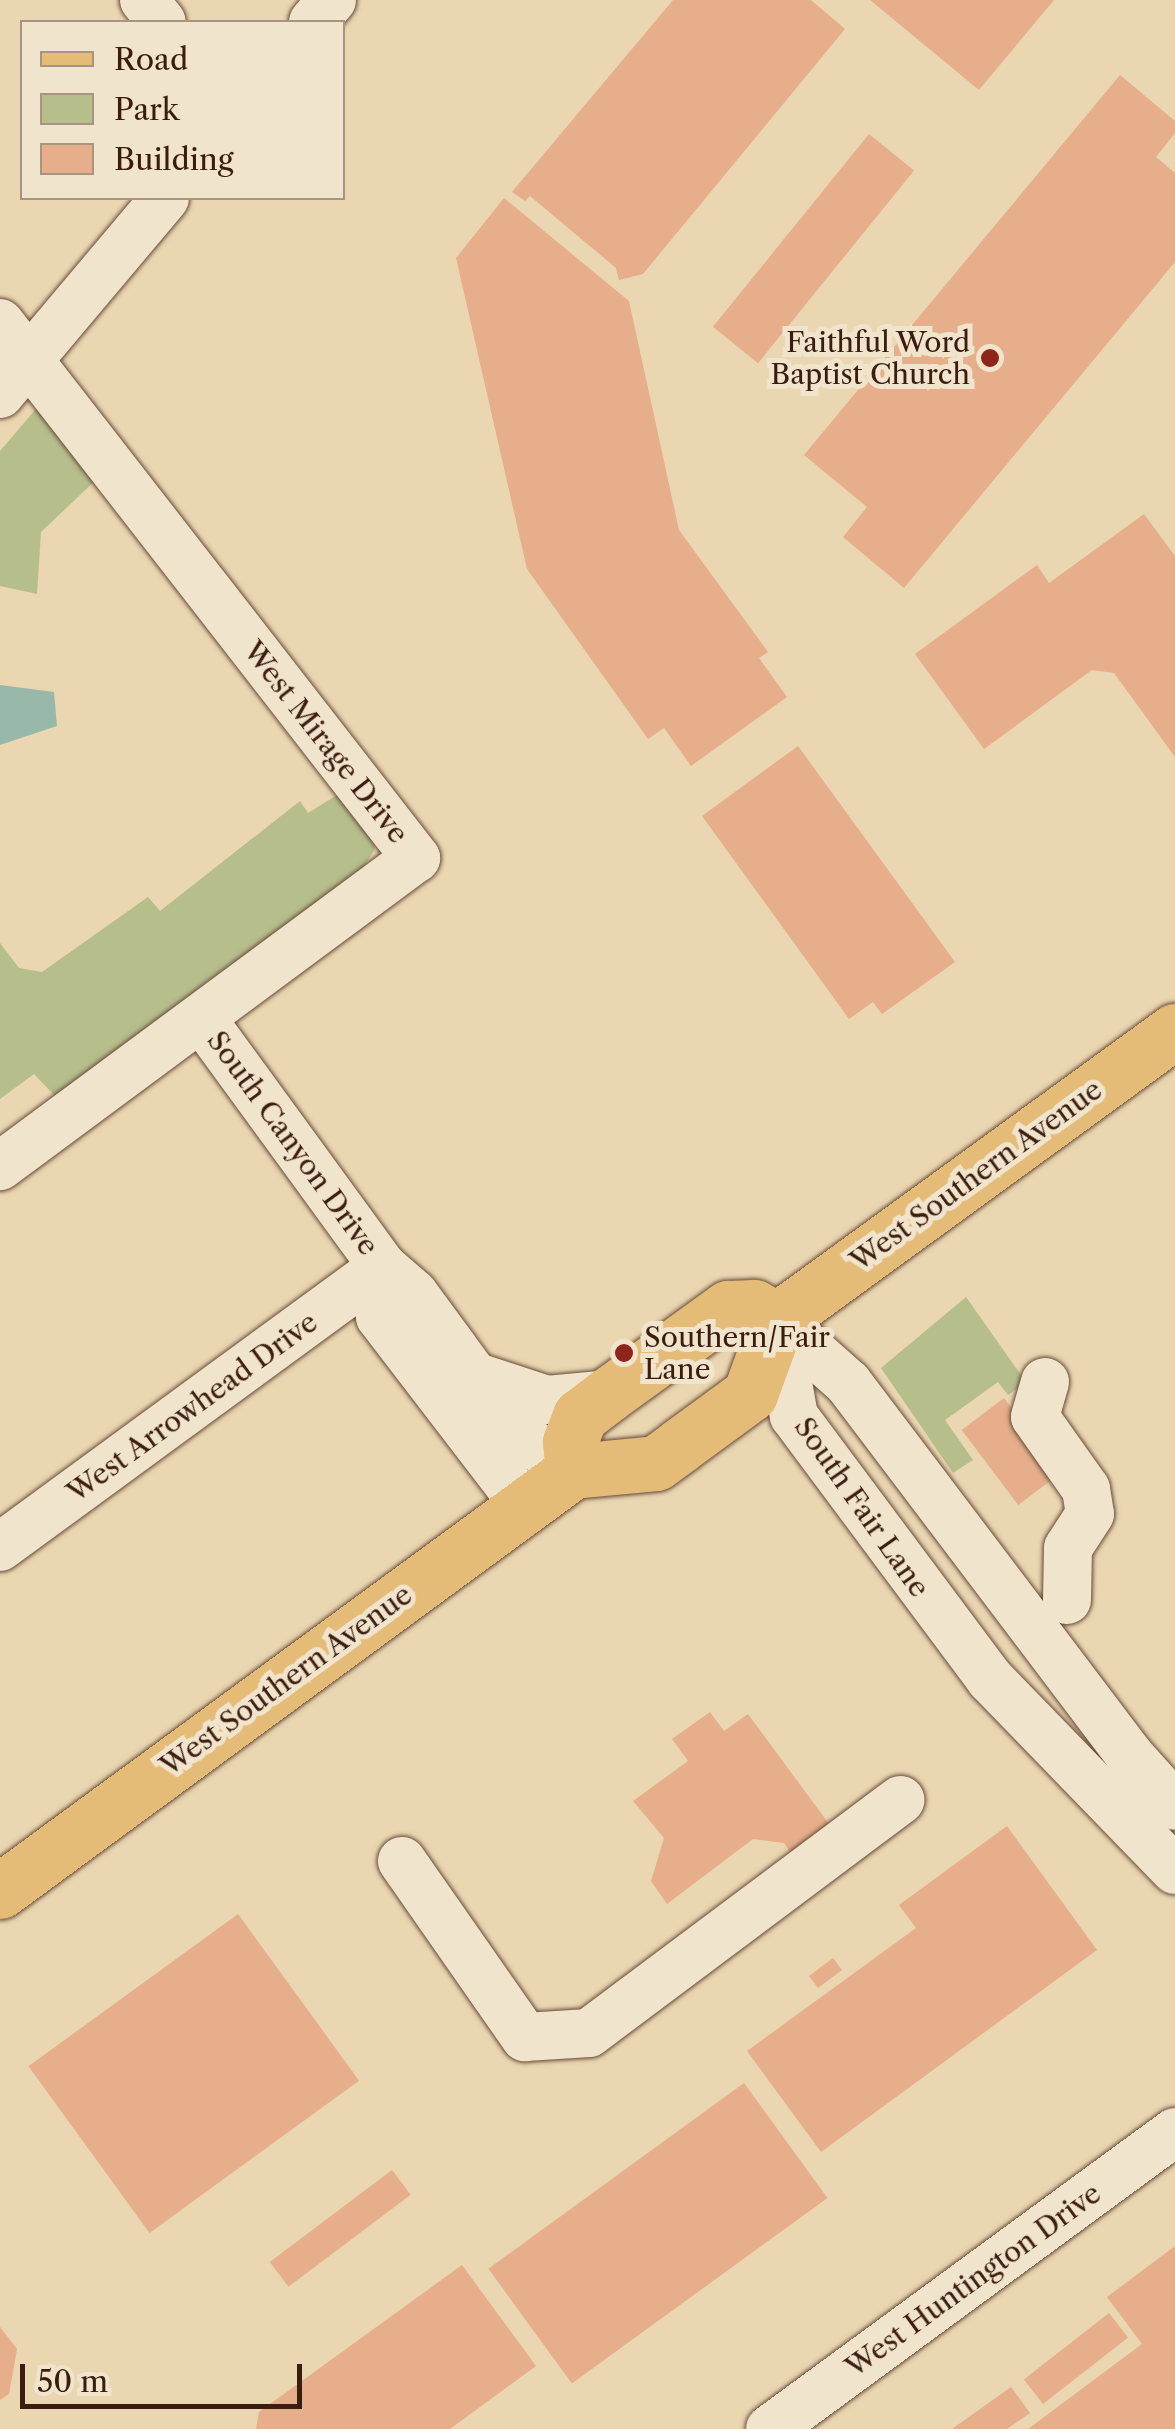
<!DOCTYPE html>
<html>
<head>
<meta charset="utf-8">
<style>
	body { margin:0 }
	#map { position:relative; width:1175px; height:2429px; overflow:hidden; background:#ead6b1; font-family:"Libre Caslon Text",serif }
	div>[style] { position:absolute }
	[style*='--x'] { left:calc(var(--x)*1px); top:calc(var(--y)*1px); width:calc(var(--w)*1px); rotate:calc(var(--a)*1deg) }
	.green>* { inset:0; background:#b6be8c }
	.water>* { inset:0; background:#98b9aa }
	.building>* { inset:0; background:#e6ae8b; transform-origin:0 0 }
	.roads { filter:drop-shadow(0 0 2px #674b38) drop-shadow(0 0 2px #674b38) }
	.minor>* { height:48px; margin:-24px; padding:0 24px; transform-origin:24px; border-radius:24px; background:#f1e4cc }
	.major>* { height:55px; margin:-27.5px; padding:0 27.5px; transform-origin:27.5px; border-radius:27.5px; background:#e5bb78 }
	.dots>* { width:28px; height:28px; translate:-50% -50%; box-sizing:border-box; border:5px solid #f1e4cc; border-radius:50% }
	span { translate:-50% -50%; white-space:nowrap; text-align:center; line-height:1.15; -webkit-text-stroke:10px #f1e4cc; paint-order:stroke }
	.poi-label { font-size:28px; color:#3b1d10 }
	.right { translate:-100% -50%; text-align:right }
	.left { translate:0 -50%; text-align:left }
	.street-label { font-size:28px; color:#3b1d10 }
	.legend { position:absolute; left:20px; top:20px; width:325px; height:180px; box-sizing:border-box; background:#f1e4cc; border:2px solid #a89481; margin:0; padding:12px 18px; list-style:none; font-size:30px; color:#3b1d10 }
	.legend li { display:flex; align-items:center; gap:20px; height:50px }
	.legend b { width:50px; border:2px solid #a89481 }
	.scale { position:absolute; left:20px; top:2364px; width:282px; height:45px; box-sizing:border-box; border:5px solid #3b1d10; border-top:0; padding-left:12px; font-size:30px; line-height:35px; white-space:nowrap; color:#3b1d10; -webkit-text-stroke:8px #f1e4cc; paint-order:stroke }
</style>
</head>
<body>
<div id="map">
	<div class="green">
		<div style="clip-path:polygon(41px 403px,99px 477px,41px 532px,37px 594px,0 586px,0 451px)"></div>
		<div style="clip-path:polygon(342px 792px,372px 834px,375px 849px,363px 868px,56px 1097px,34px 1074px,0 1099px,0 943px,19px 968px,42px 972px,148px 897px,160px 911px,300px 801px,308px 813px)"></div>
		<div style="clip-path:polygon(966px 1297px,1026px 1382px,1008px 1395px,998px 1382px,945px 1420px,973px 1460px,953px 1473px,881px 1368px)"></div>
	</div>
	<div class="water">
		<div style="clip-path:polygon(0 685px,54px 692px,57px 726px,0 745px)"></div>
	</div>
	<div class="building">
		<div style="clip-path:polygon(673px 0,811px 0,845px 29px,643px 274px,619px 280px,616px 268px,530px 196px,525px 201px,512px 192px)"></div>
		<div style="clip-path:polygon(870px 0,1054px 0,979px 90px)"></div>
		<div style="clip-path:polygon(1120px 75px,1175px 121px,1175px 133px,1156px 157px,1175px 173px,1175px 262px,904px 588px,843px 537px,867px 507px,804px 455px)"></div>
		<div style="left:869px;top:134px;width:58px;height:248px;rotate:39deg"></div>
		<div style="clip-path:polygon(504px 198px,629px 301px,679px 530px,768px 652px,759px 658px,787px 697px,691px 766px,664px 728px,648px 739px,527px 569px,456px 258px)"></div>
		<div style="clip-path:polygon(1144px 514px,1175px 556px,1175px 757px,1114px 673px,1092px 670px,984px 749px,915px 654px,1037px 565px,1049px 583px)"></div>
		<div style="clip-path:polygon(798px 746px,955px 962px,882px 1014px,873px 1002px,849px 1019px,702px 816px)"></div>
		<div style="left:1004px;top:1398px;width:94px;height:53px;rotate:53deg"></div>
		<div style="clip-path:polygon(710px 1712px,724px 1731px,748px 1714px,849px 1851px,809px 1880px,784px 1843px,753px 1839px,667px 1904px,651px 1881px,664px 1838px,633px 1801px,688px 1761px,672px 1739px)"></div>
		<div style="clip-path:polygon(1007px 1826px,1097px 1950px,821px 2152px,747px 2051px,916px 1928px,899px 1905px)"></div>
		<div style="left:238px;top:1914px;width:206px;height:259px;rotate:54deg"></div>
		<div style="left:833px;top:1958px;width:15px;height:30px;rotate:53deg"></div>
		<div style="left:744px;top:2083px;width:142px;height:316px;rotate:54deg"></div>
		<div style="left:392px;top:2170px;width:31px;height:153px;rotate:53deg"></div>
		<div style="clip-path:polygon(1175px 2246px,1175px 2429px,1028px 2429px,1142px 2344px,1107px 2297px)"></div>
		<div style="clip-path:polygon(462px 2265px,536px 2366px,450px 2429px,256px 2429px,259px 2412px)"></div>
		<div style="left:1109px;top:2313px;width:31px;height:108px;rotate:52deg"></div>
		<div style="clip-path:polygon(0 2327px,17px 2349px,9px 2394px,0 2400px)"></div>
		<div style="clip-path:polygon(1011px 2387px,1030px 2413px,1007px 2429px,952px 2429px)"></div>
	</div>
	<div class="roads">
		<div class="minor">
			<div style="--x:144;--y:0;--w:28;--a:51"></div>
			<div style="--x:313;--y:22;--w:29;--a:-49"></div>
			<div style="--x:0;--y:323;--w:678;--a:52.13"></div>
			<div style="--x:416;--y:858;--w:518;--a:143.48"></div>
			<div style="--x:0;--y:394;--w:256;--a:-49.9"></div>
			<div style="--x:202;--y:1019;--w:307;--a:53.9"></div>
			<div style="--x:383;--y:1267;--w:41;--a:41.1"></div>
			<div style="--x:414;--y:1294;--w:172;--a:53.7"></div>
			<div style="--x:516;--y:1433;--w:69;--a:33.7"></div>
			<div style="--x:383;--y:1267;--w:50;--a:93.4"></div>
			<div style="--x:380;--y:1317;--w:238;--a:52.5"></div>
			<div style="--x:777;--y:1320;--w:97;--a:80"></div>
			<div style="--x:794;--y:1416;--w:328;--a:53.3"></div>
			<div style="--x:990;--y:1679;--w:266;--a:45.9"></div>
			<div style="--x:777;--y:1320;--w:95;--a:41.6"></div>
			<div style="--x:848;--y:1383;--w:468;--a:52.9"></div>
			<div style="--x:1130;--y:1756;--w:67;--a:48"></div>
			<div style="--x:474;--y:1376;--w:77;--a:18.2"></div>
			<div style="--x:547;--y:1400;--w:62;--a:-5.5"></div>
			<div style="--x:1045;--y:1382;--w:36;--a:106"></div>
			<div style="--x:1035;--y:1417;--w:88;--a:54.7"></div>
			<div style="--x:1086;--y:1489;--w:25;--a:81"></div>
			<div style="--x:1090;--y:1514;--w:40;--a:122.9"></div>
			<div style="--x:1068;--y:1548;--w:52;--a:91.1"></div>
			<div style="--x:0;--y:1547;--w:474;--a:-36.2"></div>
			<div style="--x:402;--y:1861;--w:215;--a:55.1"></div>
			<div style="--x:525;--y:2037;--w:64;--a:-3.6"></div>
			<div style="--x:589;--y:2033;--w:389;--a:-36.8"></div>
			<div style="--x:770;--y:2429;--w:502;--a:-36.25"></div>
		</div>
		<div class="major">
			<div style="--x:573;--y:1471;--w:29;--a:-96"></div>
			<div style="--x:570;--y:1442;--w:28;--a:-69"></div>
			<div style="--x:580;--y:1416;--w:36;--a:-37"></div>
			<div style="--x:609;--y:1394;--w:147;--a:-35.9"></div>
			<div style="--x:728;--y:1308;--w:26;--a:-2"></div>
			<div style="--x:754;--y:1307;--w:26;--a:29"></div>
			<div style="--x:0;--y:1891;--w:710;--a:-36.24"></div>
			<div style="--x:573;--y:1471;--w:83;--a:-5.5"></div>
			<div style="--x:656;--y:1463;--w:29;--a:-36"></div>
			<div style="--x:679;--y:1446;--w:88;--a:-36.2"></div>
			<div style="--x:750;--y:1394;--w:79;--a:-70"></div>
			<div style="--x:777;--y:1320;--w:492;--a:-36"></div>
		</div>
	</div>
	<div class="dots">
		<div style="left:990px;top:358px;background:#8f2418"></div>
		<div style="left:624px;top:1353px;background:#8f2418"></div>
	</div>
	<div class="poi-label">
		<span class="right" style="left:970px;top:358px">Faithful Word<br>Baptist Church</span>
		<span class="left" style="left:644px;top:1353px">Southern/Fair<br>Lane</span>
	</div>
	<div class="street-label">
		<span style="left:326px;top:742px;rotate:52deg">West Mirage Drive</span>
		<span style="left:293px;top:1143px;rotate:54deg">South Canyon Drive</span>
		<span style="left:976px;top:1175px;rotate:-36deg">West Southern Avenue</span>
		<span style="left:192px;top:1407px;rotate:-36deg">West Arrowhead Drive</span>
		<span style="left:862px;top:1507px;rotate:55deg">South Fair Lane</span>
		<span style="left:286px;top:1680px;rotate:-36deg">West Southern Avenue</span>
		<span style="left:973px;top:2280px;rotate:-36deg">West Huntington Drive</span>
	</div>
	<ul class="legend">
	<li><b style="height:12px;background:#e5bb78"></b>Road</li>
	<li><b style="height:28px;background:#b6be8c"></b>Park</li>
	<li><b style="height:28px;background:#e6ae8b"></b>Building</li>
	</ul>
	<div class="scale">50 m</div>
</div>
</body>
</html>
